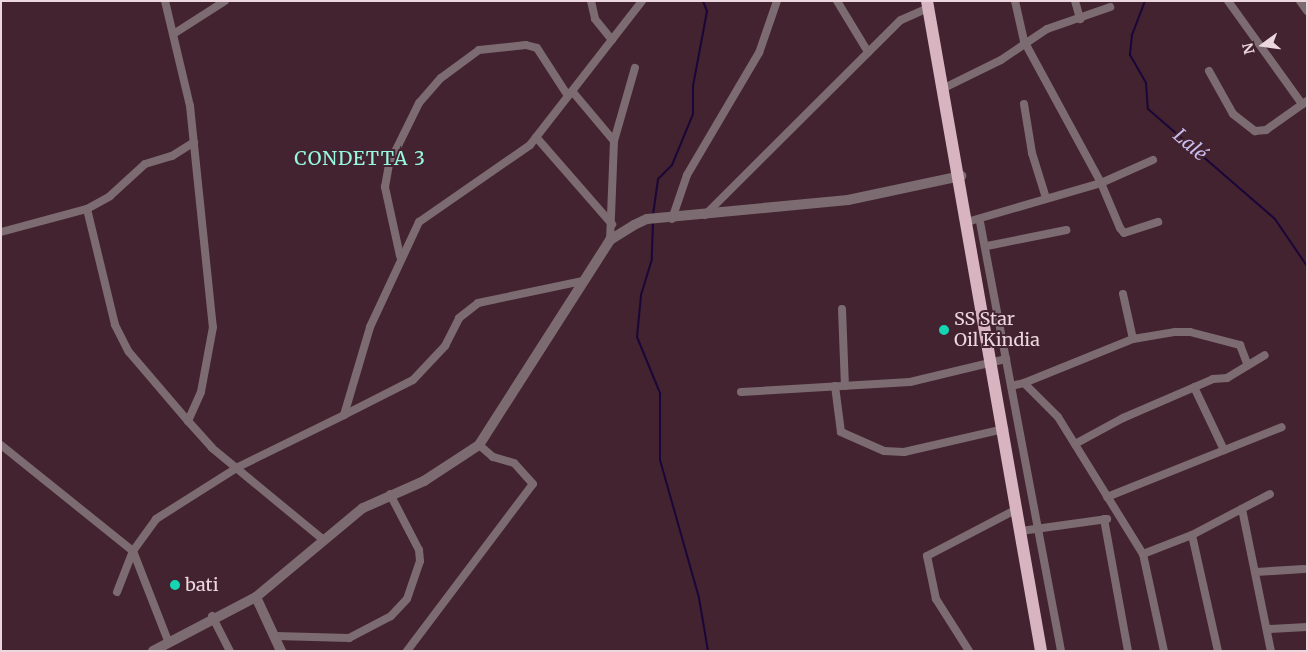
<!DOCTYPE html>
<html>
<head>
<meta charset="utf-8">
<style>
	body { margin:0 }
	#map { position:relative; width:1308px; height:652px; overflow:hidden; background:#42232f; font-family:Merriweather,serif }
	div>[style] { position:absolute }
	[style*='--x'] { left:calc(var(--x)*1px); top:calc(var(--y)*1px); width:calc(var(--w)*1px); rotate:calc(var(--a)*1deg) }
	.stream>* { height:2px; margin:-1px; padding:0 1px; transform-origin:1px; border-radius:1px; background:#1a0638 }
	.minor>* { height:8px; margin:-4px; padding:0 4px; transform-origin:4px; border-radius:4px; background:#7c6b71 }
	.tertiary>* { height:10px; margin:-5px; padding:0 5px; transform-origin:5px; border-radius:5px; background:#7c6b71 }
	.trunk>* { height:12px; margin:-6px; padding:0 6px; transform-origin:6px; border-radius:6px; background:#d8b3c0 }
	.dots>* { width:14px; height:14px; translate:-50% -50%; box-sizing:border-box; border:2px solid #42232f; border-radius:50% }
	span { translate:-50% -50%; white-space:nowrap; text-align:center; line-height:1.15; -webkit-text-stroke:4px #42232f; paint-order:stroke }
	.poi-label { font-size:18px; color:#ecd7de }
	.left { translate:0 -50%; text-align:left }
	.water-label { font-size:19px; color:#c8bcef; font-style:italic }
	.neighbourhood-label { font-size:19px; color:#96f8de; letter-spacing:1px }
	.frame { position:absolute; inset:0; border:2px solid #ecd7de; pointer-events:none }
	.north { position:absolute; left:1238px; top:20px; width:50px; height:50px; -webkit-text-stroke:4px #42232f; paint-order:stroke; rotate:256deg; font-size:14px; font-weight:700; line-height:20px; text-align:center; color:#ecd7de }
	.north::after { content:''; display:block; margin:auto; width:18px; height:22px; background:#ecd7de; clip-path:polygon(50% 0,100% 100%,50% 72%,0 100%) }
</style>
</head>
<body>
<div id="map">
	<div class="stream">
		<div style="--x:1145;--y:1;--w:36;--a:111"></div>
		<div style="--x:1132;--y:35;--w:20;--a:96"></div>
		<div style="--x:1130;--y:55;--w:32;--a:60"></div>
		<div style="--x:1146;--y:83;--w:26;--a:86"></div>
		<div style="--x:1148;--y:109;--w:168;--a:40.9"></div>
		<div style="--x:1275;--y:219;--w:57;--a:55.8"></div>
		<div style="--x:653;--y:215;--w:36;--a:-82"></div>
		<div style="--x:658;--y:179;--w:20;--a:-45"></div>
		<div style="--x:672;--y:165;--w:55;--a:-67.6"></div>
		<div style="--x:693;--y:114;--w:28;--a:-90"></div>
		<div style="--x:693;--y:86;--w:76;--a:-79.4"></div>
		<div style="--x:707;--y:11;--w:11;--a:-112"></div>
		<div style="--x:653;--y:222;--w:37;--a:92"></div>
		<div style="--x:652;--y:259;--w:39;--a:107"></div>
		<div style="--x:641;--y:296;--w:41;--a:95.6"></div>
		<div style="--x:637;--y:337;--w:61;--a:67.7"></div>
		<div style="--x:660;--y:393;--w:67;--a:90"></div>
		<div style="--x:660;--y:460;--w:143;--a:74.2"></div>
		<div style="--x:699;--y:598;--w:54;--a:80.4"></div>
	</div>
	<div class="minor">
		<div style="--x:165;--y:1;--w:108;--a:76.6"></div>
		<div style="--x:190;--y:106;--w:222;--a:84.1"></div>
		<div style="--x:213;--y:327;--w:66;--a:100.5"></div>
		<div style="--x:201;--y:392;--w:32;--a:114"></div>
		<div style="--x:188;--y:421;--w:36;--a:48"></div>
		<div style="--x:212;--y:448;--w:141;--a:39.5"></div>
		<div style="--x:591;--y:1;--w:18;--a:77"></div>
		<div style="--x:595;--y:19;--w:27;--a:51"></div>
		<div style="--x:837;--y:1;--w:60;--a:58.7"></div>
		<div style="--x:1015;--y:1;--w:41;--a:77.3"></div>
		<div style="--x:1024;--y:41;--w:162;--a:61.5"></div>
		<div style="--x:1101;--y:183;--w:49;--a:67.1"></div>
		<div style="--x:1120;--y:228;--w:6;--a:51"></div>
		<div style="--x:1124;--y:233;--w:36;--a:-18"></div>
		<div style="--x:1075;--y:1;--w:19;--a:74"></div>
		<div style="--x:1228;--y:1;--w:127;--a:54.3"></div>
		<div style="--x:1300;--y:1;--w:12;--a:55"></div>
		<div style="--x:175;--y:33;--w:59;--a:-32.6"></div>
		<div style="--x:1209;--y:71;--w:49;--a:60.8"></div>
		<div style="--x:1233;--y:114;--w:28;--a:38"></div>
		<div style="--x:1255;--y:131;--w:11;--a:-5"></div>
		<div style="--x:1266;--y:130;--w:50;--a:-35.3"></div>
		<div style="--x:942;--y:89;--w:66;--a:-26.2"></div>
		<div style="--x:1001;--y:60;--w:55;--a:-34"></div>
		<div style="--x:1047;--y:29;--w:67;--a:-19.2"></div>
		<div style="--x:572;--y:91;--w:65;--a:50"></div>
		<div style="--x:614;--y:141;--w:99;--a:92.3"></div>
		<div style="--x:1024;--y:104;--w:50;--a:80.7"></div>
		<div style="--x:1032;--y:153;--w:47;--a:72.7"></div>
		<div style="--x:536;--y:137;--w:116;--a:48.9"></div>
		<div style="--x:614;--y:141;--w:76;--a:-74"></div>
		<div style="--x:87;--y:209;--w:119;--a:76.4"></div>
		<div style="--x:115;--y:325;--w:30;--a:63"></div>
		<div style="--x:129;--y:352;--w:91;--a:49.5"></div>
		<div style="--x:705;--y:215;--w:276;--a:-44.9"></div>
		<div style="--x:901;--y:20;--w:30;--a:-24"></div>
		<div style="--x:672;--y:219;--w:46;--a:-71.2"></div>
		<div style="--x:687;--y:175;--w:142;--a:-59.5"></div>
		<div style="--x:759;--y:53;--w:55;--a:-70.9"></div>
		<div style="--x:967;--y:222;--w:140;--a:-16.2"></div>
		<div style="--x:1101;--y:183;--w:57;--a:-23.9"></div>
		<div style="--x:980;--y:222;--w:437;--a:79.3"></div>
		<div style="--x:1;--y:232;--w:89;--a:-15"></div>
		<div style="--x:87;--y:209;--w:26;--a:-29"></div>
		<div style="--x:110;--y:196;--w:47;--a:-42.4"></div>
		<div style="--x:145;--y:164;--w:28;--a:-17"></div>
		<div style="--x:172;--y:156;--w:26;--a:-32"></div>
		<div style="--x:987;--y:246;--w:81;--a:-11.4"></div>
		<div style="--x:400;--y:256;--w:71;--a:-102.3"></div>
		<div style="--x:385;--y:187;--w:23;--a:-80"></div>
		<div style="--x:389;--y:164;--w:68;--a:-63.8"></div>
		<div style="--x:419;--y:103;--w:33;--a:-49"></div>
		<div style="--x:441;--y:78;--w:47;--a:-36.4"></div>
		<div style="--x:479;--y:50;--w:47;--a:-6.1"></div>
		<div style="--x:526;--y:45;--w:11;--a:15"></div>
		<div style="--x:537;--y:48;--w:57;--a:57.1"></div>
		<div style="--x:1123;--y:294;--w:46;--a:77.5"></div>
		<div style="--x:842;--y:309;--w:77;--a:87.8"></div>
		<div style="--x:1024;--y:383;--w:118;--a:-22"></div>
		<div style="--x:1133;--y:339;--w:43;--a:-9.5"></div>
		<div style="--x:1175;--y:332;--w:15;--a:0"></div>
		<div style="--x:1190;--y:332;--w:52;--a:14.6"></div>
		<div style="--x:1240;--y:345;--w:19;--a:69"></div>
		<div style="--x:835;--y:386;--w:46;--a:82.6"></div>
		<div style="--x:841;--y:432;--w:47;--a:23.8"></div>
		<div style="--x:884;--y:451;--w:20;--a:3"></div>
		<div style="--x:904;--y:452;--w:103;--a:-13"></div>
		<div style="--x:1011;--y:386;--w:13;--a:-13"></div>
		<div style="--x:1024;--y:383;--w:48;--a:45"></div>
		<div style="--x:1058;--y:417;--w:161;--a:58.2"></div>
		<div style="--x:1143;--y:554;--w:99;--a:77.8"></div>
		<div style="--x:1194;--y:387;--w:70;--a:64.5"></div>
		<div style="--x:741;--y:392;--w:169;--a:-3.4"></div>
		<div style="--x:910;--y:382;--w:99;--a:-13.5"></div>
		<div style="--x:344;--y:415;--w:77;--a:-26.9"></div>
		<div style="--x:413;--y:380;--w:47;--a:-46.7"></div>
		<div style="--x:445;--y:346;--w:31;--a:-63"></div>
		<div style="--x:459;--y:318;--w:24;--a:-38"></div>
		<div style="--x:478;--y:303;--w:106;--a:-11.9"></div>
		<div style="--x:1075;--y:444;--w:55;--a:-28.4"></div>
		<div style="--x:1123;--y:418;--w:98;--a:-23.4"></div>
		<div style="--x:1213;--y:379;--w:14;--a:-4"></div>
		<div style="--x:1227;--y:378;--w:44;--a:-31.2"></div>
		<div style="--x:1;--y:445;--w:169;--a:38.8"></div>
		<div style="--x:133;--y:551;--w:97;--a:68.7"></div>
		<div style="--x:1107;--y:497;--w:188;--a:-21.8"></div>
		<div style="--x:1242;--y:509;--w:145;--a:78.5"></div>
		<div style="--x:1104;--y:519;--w:134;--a:79.7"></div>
		<div style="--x:1021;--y:531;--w:87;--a:-7.9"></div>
		<div style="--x:1192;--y:535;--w:119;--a:77.4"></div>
		<div style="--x:1143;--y:554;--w:53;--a:-21.2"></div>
		<div style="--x:1192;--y:535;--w:88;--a:-27.7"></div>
		<div style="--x:1256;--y:572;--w:48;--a:-3.6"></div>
		<div style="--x:117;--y:592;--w:44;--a:-68.7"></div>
		<div style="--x:133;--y:551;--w:39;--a:-54"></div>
		<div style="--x:156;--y:519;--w:97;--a:-32.4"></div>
		<div style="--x:238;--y:467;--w:118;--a:-26.1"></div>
		<div style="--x:344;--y:415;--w:92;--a:-73.5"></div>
		<div style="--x:370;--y:327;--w:116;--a:-65"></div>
		<div style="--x:419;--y:222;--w:135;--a:-34.7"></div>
		<div style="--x:530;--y:145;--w:182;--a:-52.1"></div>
		<div style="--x:212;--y:616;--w:39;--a:63"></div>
		<div style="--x:1268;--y:629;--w:39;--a:-3"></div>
		<div style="--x:276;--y:636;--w:73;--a:1.6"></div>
		<div style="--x:349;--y:638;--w:47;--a:-27.6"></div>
		<div style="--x:391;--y:616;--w:23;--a:-47"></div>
		<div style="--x:407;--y:599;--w:40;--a:-71.1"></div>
		<div style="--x:420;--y:561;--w:11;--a:-95"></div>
		<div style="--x:419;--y:550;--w:63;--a:-117.4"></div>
		<div style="--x:407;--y:651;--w:209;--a:-53"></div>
		<div style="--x:533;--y:484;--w:28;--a:-132"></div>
		<div style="--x:514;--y:463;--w:22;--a:-164"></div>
		<div style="--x:493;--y:457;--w:18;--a:-139"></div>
		<div style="--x:969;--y:651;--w:62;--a:-122.4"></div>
		<div style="--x:936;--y:599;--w:44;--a:-101.8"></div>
		<div style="--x:927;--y:556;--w:102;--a:-27.6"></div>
	</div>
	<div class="tertiary">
		<div style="--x:256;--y:597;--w:60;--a:65.2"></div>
		<div style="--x:153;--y:651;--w:116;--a:-27.7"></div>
		<div style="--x:256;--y:597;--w:139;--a:-39.8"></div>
		<div style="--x:363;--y:508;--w:67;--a:-23.9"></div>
		<div style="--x:424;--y:481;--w:66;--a:-33.2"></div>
		<div style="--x:479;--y:445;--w:243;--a:-57.4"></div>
		<div style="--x:610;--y:240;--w:28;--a:-32"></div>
		<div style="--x:634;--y:225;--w:14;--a:-25"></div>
		<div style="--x:647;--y:219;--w:202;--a:-5.4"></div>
		<div style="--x:848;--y:200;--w:116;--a:-12"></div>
	</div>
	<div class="trunk">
		<div style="--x:927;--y:1;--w:660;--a:80.05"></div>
	</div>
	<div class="dots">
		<div style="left:944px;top:330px;background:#15d5b3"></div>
		<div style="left:175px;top:585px;background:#15d5b3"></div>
	</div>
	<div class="poi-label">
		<span class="left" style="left:954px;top:330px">SS Star<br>Oil Kindia</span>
		<span class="left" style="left:185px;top:585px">bati</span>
	</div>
	<div class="water-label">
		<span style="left:1190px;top:145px;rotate:41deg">Lalé</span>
	</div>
	<div class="neighbourhood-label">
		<span style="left:360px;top:159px">СONDETTA 3</span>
	</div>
	<div class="frame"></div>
	<div class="north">N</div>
</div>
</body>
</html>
